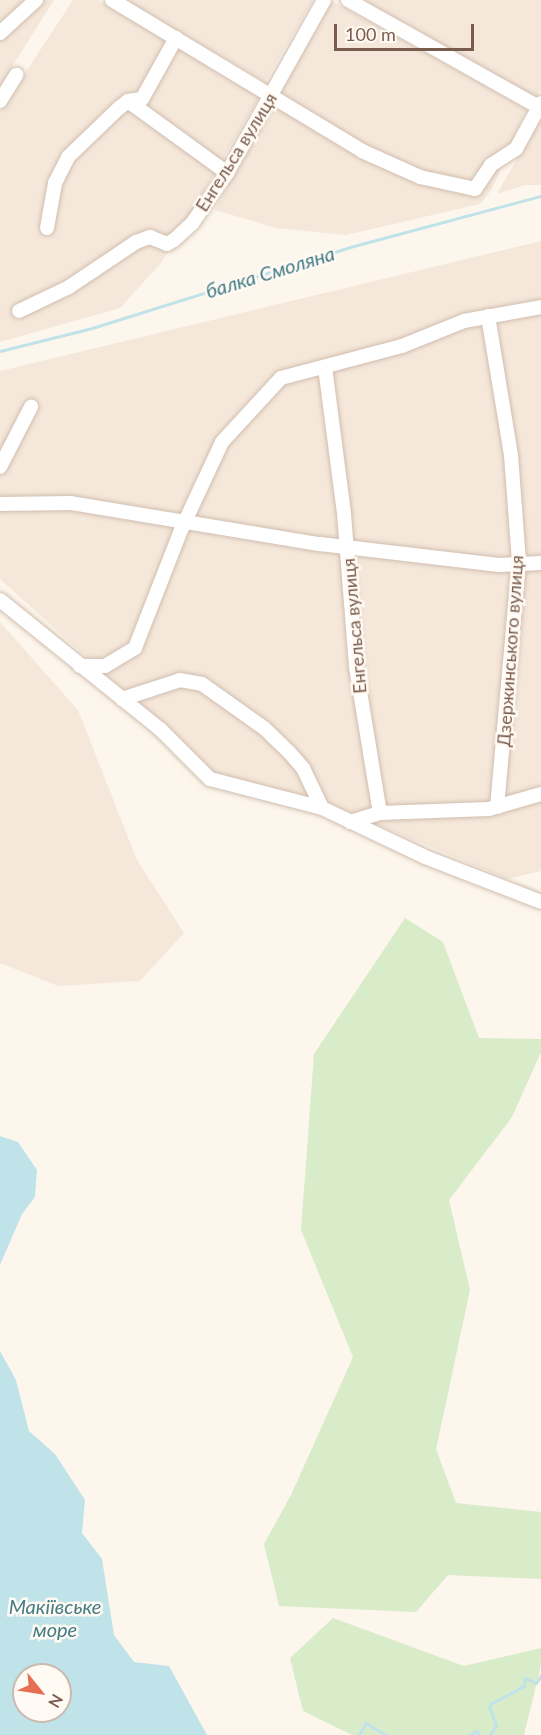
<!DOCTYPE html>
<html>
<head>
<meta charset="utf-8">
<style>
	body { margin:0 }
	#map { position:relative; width:541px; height:1735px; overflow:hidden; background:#fdf6ec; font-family:Lato,sans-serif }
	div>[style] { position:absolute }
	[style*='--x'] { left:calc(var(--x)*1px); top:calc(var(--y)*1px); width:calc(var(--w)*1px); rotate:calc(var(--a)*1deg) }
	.residential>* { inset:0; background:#f5e8da }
	.green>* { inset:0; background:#d8ecc9 }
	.water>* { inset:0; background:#bfe3e8 }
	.stream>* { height:3px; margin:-1.5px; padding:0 1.5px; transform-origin:1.5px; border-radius:1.5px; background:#bfe3e8 }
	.roads { filter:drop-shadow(0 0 2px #d1beb0) drop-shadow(0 0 2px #d1beb0) }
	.minor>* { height:14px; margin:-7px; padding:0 7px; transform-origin:7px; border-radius:7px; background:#fff }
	span { translate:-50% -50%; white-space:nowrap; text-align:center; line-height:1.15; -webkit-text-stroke:5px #fffaf3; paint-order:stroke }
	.street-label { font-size:18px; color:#7a5c4d }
	.water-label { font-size:20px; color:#437c86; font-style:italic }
	.north { position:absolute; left:12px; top:1663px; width:60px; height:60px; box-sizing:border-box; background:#fffaf3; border:2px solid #cabbb1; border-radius:50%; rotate:120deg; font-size:16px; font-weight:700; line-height:24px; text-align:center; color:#7a5c4d }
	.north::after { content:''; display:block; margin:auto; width:21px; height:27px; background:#e76f51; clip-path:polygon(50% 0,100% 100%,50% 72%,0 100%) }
	.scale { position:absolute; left:334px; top:24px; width:140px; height:27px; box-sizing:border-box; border:3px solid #7a5c4d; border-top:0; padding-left:8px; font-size:18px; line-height:21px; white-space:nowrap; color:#7a5c4d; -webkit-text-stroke:4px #fffaf3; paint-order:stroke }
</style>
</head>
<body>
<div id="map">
	<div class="residential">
		<div style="clip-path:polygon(0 0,54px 0,0 86px)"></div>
		<div style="clip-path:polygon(73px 0,98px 0,261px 94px,162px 262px,120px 308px,0 342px,0 111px)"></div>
		<div style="clip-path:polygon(125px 0,313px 0,265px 82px)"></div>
		<div style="clip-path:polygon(364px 0,541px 0,541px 89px,536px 98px)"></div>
		<div style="clip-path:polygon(332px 1px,526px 109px,492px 189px,480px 204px,346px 235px,276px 228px,215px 210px)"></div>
		<div style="clip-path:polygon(541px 116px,541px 185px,525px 185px,497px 194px)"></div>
		<div style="clip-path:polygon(541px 241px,541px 871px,507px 879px,333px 806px,214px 772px,0 579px,0 371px)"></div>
		<div style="clip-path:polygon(0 622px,78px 710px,137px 860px,184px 933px,140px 981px,58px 986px,0 963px)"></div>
	</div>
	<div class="green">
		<div style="clip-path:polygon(405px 918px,443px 942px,479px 1038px,541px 1039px,541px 1052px,512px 1117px,449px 1200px,470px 1290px,436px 1449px,456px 1503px,541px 1512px,541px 1579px,448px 1575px,416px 1612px,279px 1606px,264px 1544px,291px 1495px,353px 1357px,301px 1230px,314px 1054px)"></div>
		<div style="clip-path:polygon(333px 1618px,464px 1666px,541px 1648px,541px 1665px,524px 1735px,352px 1735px,303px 1711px,290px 1658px)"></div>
	</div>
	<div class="water">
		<div style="clip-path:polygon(0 1136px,18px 1142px,37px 1170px,35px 1197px,22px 1214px,0 1265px)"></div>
		<div style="clip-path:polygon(evenodd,0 1351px,16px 1380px,29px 1431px,55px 1454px,85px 1500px,82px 1533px,102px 1559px,114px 1635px,134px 1662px,169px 1666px,207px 1735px,0 1735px,0 1351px,24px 1675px,60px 1675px,60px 1711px,24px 1711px,24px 1675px)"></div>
	</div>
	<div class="stream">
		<div style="--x:0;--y:351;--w:95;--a:-14"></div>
		<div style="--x:92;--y:328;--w:270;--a:-17.4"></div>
		<div style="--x:350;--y:247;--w:198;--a:-15"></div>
		<div style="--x:359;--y:1735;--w:14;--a:-60"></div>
		<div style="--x:366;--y:1723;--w:23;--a:31"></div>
		<div style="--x:469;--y:1735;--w:9;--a:-27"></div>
		<div style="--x:477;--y:1731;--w:4;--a:63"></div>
		<div style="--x:490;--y:1735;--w:12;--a:-59"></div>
		<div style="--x:496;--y:1725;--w:19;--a:-111"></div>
		<div style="--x:489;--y:1707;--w:5;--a:-53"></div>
		<div style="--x:492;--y:1703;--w:36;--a:-28"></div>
		<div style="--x:524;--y:1686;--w:8;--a:-83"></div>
		<div style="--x:525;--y:1678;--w:12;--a:24"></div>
		<div style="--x:536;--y:1683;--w:9;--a:-58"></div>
	</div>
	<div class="roads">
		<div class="minor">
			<div style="--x:112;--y:0;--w:292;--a:31.1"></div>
			<div style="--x:362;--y:151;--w:64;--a:24.1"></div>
			<div style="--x:420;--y:177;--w:56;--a:12.3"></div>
			<div style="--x:475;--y:189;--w:29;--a:-56"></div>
			<div style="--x:491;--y:165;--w:30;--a:-33"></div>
			<div style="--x:516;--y:149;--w:52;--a:-61.5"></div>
			<div style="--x:348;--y:0;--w:219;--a:29.3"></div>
			<div style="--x:0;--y:33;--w:49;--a:-42.5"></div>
			<div style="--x:0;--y:101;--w:31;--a:-58"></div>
			<div style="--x:128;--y:101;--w:122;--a:36"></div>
			<div style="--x:47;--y:228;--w:46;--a:-79.9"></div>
			<div style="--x:55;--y:183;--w:29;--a:-63"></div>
			<div style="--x:68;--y:157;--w:71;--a:-43.9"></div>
			<div style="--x:119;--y:108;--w:11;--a:-38"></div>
			<div style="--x:128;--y:101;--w:14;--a:-8"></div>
			<div style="--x:142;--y:99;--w:70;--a:-60.9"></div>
			<div style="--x:19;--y:311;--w:55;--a:-25.6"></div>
			<div style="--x:69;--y:287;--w:81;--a:-33.9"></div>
			<div style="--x:136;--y:242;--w:15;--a:-20"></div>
			<div style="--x:150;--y:237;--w:18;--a:22"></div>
			<div style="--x:167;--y:244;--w:8;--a:-30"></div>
			<div style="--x:174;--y:240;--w:26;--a:-43"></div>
			<div style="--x:193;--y:222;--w:60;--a:-55.2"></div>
			<div style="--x:227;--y:173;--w:198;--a:-60.7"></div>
			<div style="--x:488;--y:316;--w:141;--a:80.6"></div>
			<div style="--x:511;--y:455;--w:106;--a:85.7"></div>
			<div style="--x:519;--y:561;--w:247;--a:95.1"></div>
			<div style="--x:325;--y:367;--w:148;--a:82.6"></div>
			<div style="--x:344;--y:514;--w:153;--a:85.5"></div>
			<div style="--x:356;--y:667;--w:148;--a:80.7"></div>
			<div style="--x:0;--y:467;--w:68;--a:-62.7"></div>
			<div style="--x:0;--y:504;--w:71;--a:-0.8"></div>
			<div style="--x:71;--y:503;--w:252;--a:9.4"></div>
			<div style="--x:320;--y:544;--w:180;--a:6.7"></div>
			<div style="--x:499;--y:565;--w:42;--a:-2.7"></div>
			<div style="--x:0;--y:600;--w:206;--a:38.9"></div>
			<div style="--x:160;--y:729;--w:71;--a:45"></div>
			<div style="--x:210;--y:779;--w:116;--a:14.5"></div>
			<div style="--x:322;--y:808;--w:114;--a:25.4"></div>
			<div style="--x:425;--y:857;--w:124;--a:21.2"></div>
			<div style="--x:80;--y:666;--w:25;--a:0"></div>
			<div style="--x:105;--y:666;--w:35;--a:-31"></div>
			<div style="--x:135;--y:648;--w:127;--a:-68.7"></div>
			<div style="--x:181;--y:530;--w:97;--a:-65"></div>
			<div style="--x:222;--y:442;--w:87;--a:-47.3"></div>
			<div style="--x:281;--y:378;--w:125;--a:-14.8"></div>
			<div style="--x:402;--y:346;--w:67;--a:-22"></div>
			<div style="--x:464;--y:321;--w:78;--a:-10.3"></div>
			<div style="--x:122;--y:699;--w:61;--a:-18.1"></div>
			<div style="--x:180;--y:680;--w:22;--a:10"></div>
			<div style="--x:202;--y:684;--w:76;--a:35.4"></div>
			<div style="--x:264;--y:728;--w:35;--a:44"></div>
			<div style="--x:289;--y:752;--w:21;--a:49"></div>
			<div style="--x:303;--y:768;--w:44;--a:64.6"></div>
			<div style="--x:350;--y:822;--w:31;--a:-17"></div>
			<div style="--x:380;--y:813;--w:109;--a:-2.1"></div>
			<div style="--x:489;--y:809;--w:54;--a:-16.1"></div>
		</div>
	</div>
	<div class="street-label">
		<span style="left:236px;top:152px;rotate:-58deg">Енгельса вулиця</span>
		<span style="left:354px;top:626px;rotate:-95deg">Енгельса вулиця</span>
		<span style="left:510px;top:651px;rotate:-86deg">Дзержинського вулиця</span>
	</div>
	<div class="water-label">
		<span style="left:270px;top:272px;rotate:-17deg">балка Смоляна</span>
		<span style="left:55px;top:1618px">Макіївське<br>море</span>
	</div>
	<div class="north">N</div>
	<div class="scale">100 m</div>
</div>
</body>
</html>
